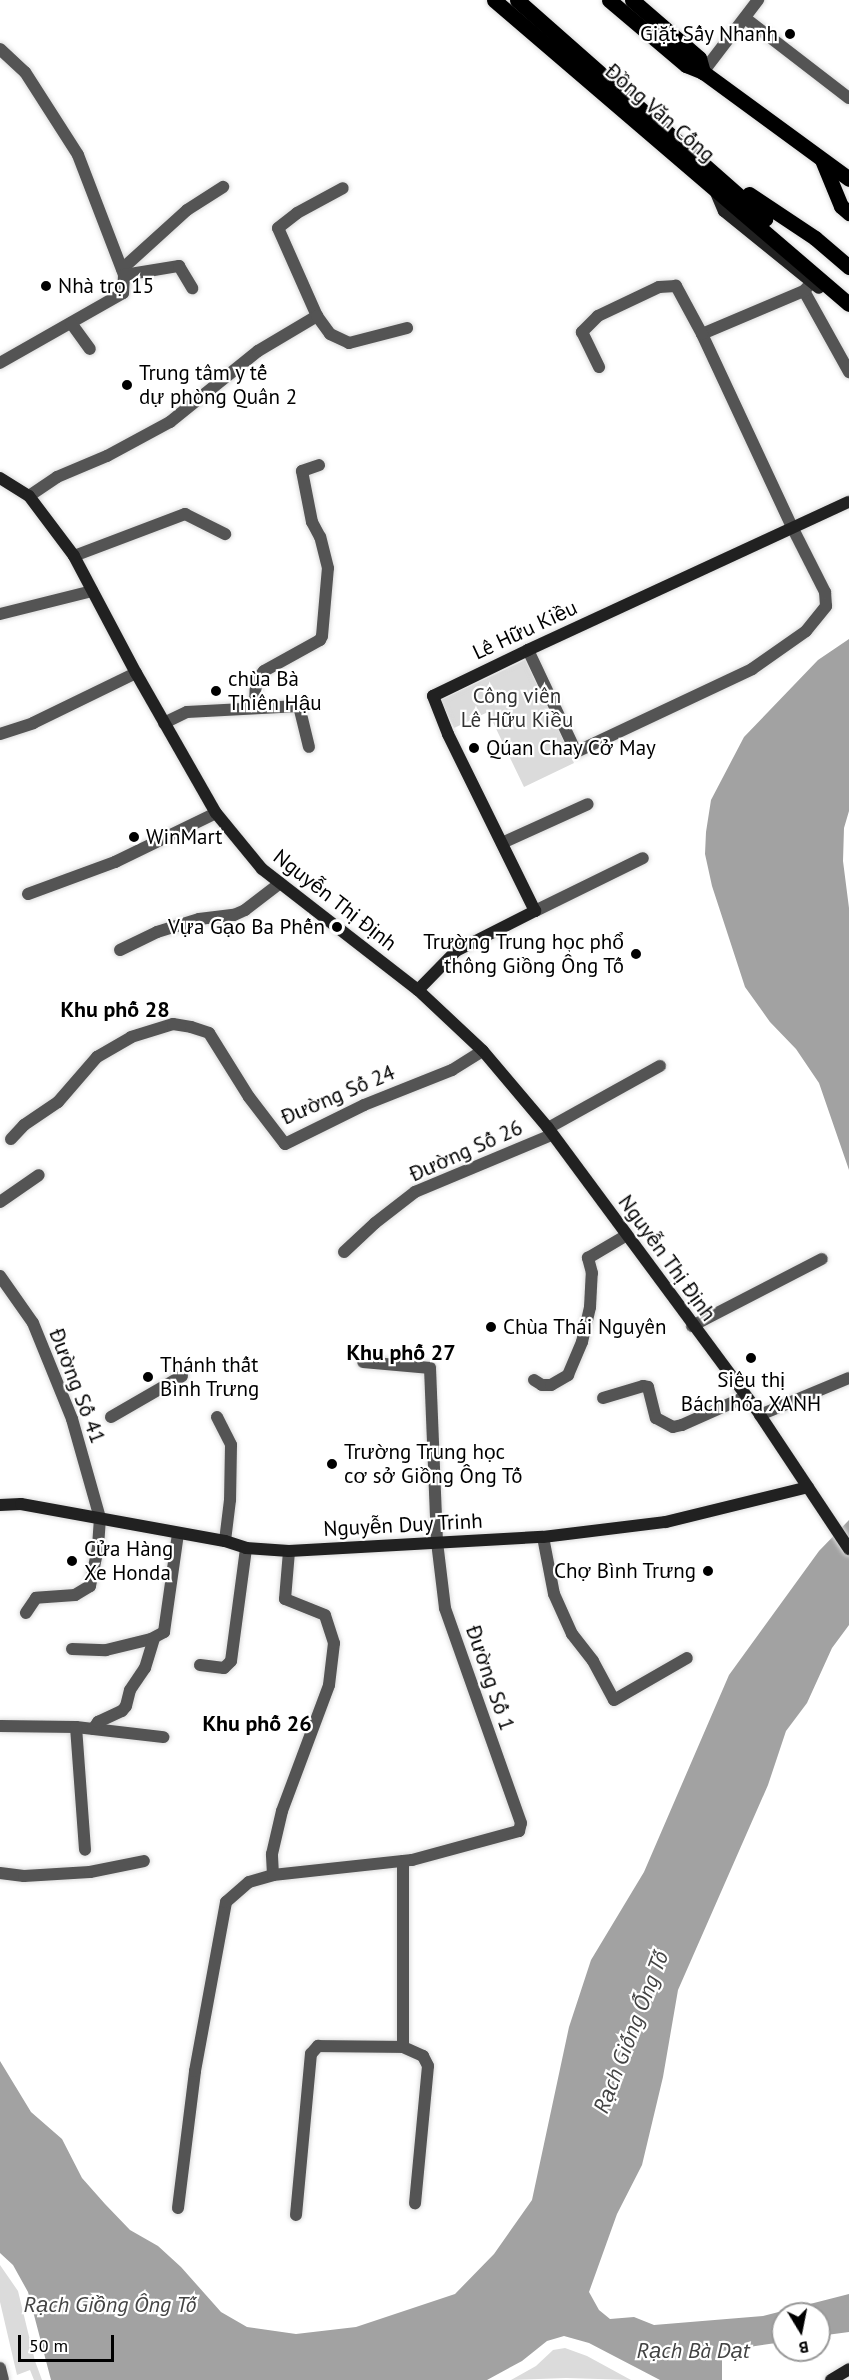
<!DOCTYPE html>
<html>
<head>
<meta charset="utf-8">
<style>
	body { margin:0 }
	#map { position:relative; width:849px; height:2380px; overflow:hidden; background:#fff; font-family:"PT Sans",sans-serif }
	div>[style] { position:absolute }
	[style*='--x'] { left:calc(var(--x)*1px); top:calc(var(--y)*1px); width:calc(var(--w)*1px); rotate:calc(var(--a)*1deg) }
	.green>* { inset:0; background:#dbdbdb }
	.water>* { inset:0; background:#a2a2a2 }
	.roads { filter:drop-shadow(0 0 2px #dbdbdb) drop-shadow(0 0 2px #dbdbdb) }
	.street>* { height:12px; margin:-6px; padding:0 6px; transform-origin:6px; border-radius:6px; background:#545454 }
	.secondary>* { height:12px; margin:-6px; padding:0 6px; transform-origin:6px; border-radius:6px; background:#212121 }
	.primary>* { height:15px; margin:-7.5px; padding:0 7.5px; transform-origin:7.5px; border-radius:7.5px; background:#000 }
	.dots>* { width:16px; height:16px; translate:-50% -50%; box-sizing:border-box; border:3px solid #fff; border-radius:50% }
	span { translate:-50% -50%; white-space:nowrap; text-align:center; line-height:1.15; -webkit-text-stroke:4.5px #fff; paint-order:stroke }
	.poi-label { font-size:21px; color:#000 }
	.right { translate:-100% -50%; text-align:right }
	.left { translate:0 -50%; text-align:left }
	.street-label { font-size:21px; color:#000 }
	.park-label { font-size:21px; color:#323232 }
	.neighbourhood-label { font-size:22px; color:#000; font-weight:700 }
	.water-label { font-size:22px; color:#434343; font-style:italic }
	.north { position:absolute; left:771px; top:2302px; width:60px; height:60px; box-sizing:border-box; background:#fff; border:2px solid #999; border-radius:50%; rotate:170deg; font-size:16px; font-weight:700; line-height:24px; text-align:center; color:#000 }
	.north::after { content:''; display:block; margin:auto; width:21px; height:27px; background:#000; clip-path:polygon(50% 0,100% 100%,50% 72%,0 100%) }
	.scale { position:absolute; left:18px; top:2335px; width:96px; height:27px; box-sizing:border-box; border:3px solid #000; border-top:0; padding-left:8px; font-size:18px; line-height:21px; white-space:nowrap; color:#000; -webkit-text-stroke:4px #fff; paint-order:stroke }
</style>
</head>
<body>
<div id="map">
	<div class="green">
		<div style="clip-path:polygon(525px 660px,574px 763px,524px 787px,488px 712px,454px 728px,441px 700px)"></div>
		<div style="clip-path:polygon(0 2265px,18px 2291px,35px 2361px,42px 2380px,34px 2380px,30px 2370px,17px 2375px,0 2302px)"></div>
		<div style="clip-path:polygon(565px 2348px,587px 2356px,631px 2380px,566px 2378px,511px 2380px,536px 2366px,553px 2350px)"></div>
	</div>
	<div class="water">
		<div style="clip-path:polygon(849px 639px,849px 811px,844px 828px,843px 861px,849px 908px,849px 1170px,819px 1083px,796px 1049px,770px 1022px,745px 987px,712px 886px,705px 854px,706px 832px,711px 800px,744px 737px,818px 660px)"></div>
		<div style="clip-path:polygon(849px 1520px,849px 1625px,832px 1648px,807px 1703px,786px 1731px,768px 1785px,678px 1990px,663px 2077px,642px 2165px,617px 2214px,589px 2292px,599px 2310px,610px 2319px,634px 2317px,654px 2325px,763px 2316px,849px 2294px,849px 2332px,819px 2336px,819px 2314px,783px 2314px,783px 2342px,722px 2351px,722px 2380px,660px 2380px,589px 2343px,564px 2336px,547px 2341px,522px 2361px,487px 2380px,51px 2380px,28px 2292px,13px 2265px,0 2253px,0 2061px,31px 2112px,62px 2139px,82px 2178px,105px 2204px,130px 2230px,158px 2246px,181px 2267px,221px 2312px,247px 2327px,296px 2334px,356px 2327px,455px 2294px,494px 2254px,532px 2200px,569px 2027px,591px 1960px,644px 1872px,729px 1675px,819px 1551px)"></div>
	</div>
	<div class="roads">
		<div class="street">
			<div style="--x:745;--y:18;--w:131;--a:37.6"></div>
			<div style="--x:0;--y:49;--w:34;--a:43"></div>
			<div style="--x:25;--y:72;--w:98;--a:57.4"></div>
			<div style="--x:78;--y:155;--w:129;--a:69"></div>
			<div style="--x:124;--y:275;--w:18;--a:93"></div>
			<div style="--x:123;--y:293;--w:142;--a:150.4"></div>
			<div style="--x:703;--y:72;--w:91;--a:-52.6"></div>
			<div style="--x:122;--y:269;--w:88;--a:-42.2"></div>
			<div style="--x:187;--y:210;--w:43;--a:-32.6"></div>
			<div style="--x:124;--y:275;--w:56;--a:-9.3"></div>
			<div style="--x:179;--y:266;--w:26;--a:59"></div>
			<div style="--x:804;--y:291;--w:93;--a:60.9"></div>
			<div style="--x:317;--y:316;--w:96;--a:-113.9"></div>
			<div style="--x:278;--y:228;--w:24;--a:-38"></div>
			<div style="--x:297;--y:213;--w:52;--a:-28.5"></div>
			<div style="--x:71;--y:323;--w:32;--a:54"></div>
			<div style="--x:702;--y:334;--w:111;--a:-22.9"></div>
			<div style="--x:804;--y:291;--w:12;--a:-48"></div>
			<div style="--x:29;--y:496;--w:34;--a:-34"></div>
			<div style="--x:57;--y:477;--w:54;--a:-22.8"></div>
			<div style="--x:107;--y:456;--w:72;--a:-28.4"></div>
			<div style="--x:170;--y:422;--w:113;--a:-38.9"></div>
			<div style="--x:258;--y:351;--w:69;--a:-30.7"></div>
			<div style="--x:317;--y:316;--w:22;--a:54"></div>
			<div style="--x:330;--y:334;--w:21;--a:25"></div>
			<div style="--x:349;--y:343;--w:60;--a:-14.5"></div>
			<div style="--x:74;--y:556;--w:119;--a:-20.7"></div>
			<div style="--x:185;--y:514;--w:45;--a:26.6"></div>
			<div style="--x:0;--y:614;--w:95;--a:-14"></div>
			<div style="--x:528;--y:650;--w:113;--a:64.8"></div>
			<div style="--x:576;--y:752;--w:195;--a:-25.2"></div>
			<div style="--x:752;--y:669;--w:66;--a:-35.1"></div>
			<div style="--x:806;--y:631;--w:32;--a:-51"></div>
			<div style="--x:826;--y:606;--w:14;--a:-94"></div>
			<div style="--x:825;--y:592;--w:73;--a:-116.9"></div>
			<div style="--x:792;--y:527;--w:213;--a:-115"></div>
			<div style="--x:702;--y:334;--w:55;--a:-118.4"></div>
			<div style="--x:676;--y:286;--w:17;--a:177"></div>
			<div style="--x:659;--y:287;--w:68;--a:154.6"></div>
			<div style="--x:598;--y:316;--w:23;--a:135"></div>
			<div style="--x:582;--y:332;--w:39;--a:64"></div>
			<div style="--x:255;--y:707;--w:26;--a:-88"></div>
			<div style="--x:256;--y:681;--w:13;--a:-51"></div>
			<div style="--x:264;--y:671;--w:64;--a:-29"></div>
			<div style="--x:320;--y:640;--w:4;--a:-63"></div>
			<div style="--x:322;--y:636;--w:68;--a:-85"></div>
			<div style="--x:328;--y:568;--w:32;--a:-104"></div>
			<div style="--x:320;--y:537;--w:17;--a:-118"></div>
			<div style="--x:312;--y:522;--w:52;--a:-101.1"></div>
			<div style="--x:302;--y:471;--w:18;--a:-19"></div>
			<div style="--x:164;--y:723;--w:25;--a:-26"></div>
			<div style="--x:187;--y:712;--w:112;--a:-3.1"></div>
			<div style="--x:299;--y:706;--w:42;--a:76.3"></div>
			<div style="--x:0;--y:734;--w:35;--a:-18"></div>
			<div style="--x:33;--y:723;--w:114;--a:-25.9"></div>
			<div style="--x:502;--y:843;--w:94;--a:-24.4"></div>
			<div style="--x:28;--y:894;--w:93;--a:-20.2"></div>
			<div style="--x:115;--y:862;--w:112;--a:-25.9"></div>
			<div style="--x:535;--y:911;--w:120;--a:-26.1"></div>
			<div style="--x:120;--y:950;--w:41;--a:-25.9"></div>
			<div style="--x:157;--y:932;--w:44;--a:-17.2"></div>
			<div style="--x:199;--y:919;--w:35;--a:-7"></div>
			<div style="--x:234;--y:915;--w:12;--a:-24"></div>
			<div style="--x:245;--y:910;--w:44;--a:-37.6"></div>
			<div style="--x:548;--y:1128;--w:128;--a:-29"></div>
			<div style="--x:11;--y:1139;--w:19;--a:-47"></div>
			<div style="--x:24;--y:1125;--w:41;--a:-34.1"></div>
			<div style="--x:58;--y:1102;--w:60;--a:-49.1"></div>
			<div style="--x:97;--y:1057;--w:39;--a:-30"></div>
			<div style="--x:131;--y:1037;--w:44;--a:-17.2"></div>
			<div style="--x:173;--y:1024;--w:18;--a:9"></div>
			<div style="--x:191;--y:1027;--w:19;--a:18"></div>
			<div style="--x:209;--y:1033;--w:75;--a:58"></div>
			<div style="--x:249;--y:1097;--w:59;--a:52.5"></div>
			<div style="--x:285;--y:1144;--w:88;--a:-26.3"></div>
			<div style="--x:364;--y:1105;--w:95;--a:-21.7"></div>
			<div style="--x:452;--y:1070;--w:36;--a:-32"></div>
			<div style="--x:0;--y:1202;--w:47;--a:-34.7"></div>
			<div style="--x:344;--y:1252;--w:42;--a:-43.1"></div>
			<div style="--x:375;--y:1223;--w:51;--a:-37.8"></div>
			<div style="--x:415;--y:1192;--w:147;--a:-22.7"></div>
			<div style="--x:0;--y:1276;--w:57;--a:54.9"></div>
			<div style="--x:33;--y:1323;--w:104;--a:67.9"></div>
			<div style="--x:72;--y:1419;--w:103;--a:74.2"></div>
			<div style="--x:100;--y:1518;--w:30;--a:94"></div>
			<div style="--x:98;--y:1548;--w:39;--a:102"></div>
			<div style="--x:90;--y:1586;--w:17;--a:149"></div>
			<div style="--x:75;--y:1595;--w:39;--a:176"></div>
			<div style="--x:36;--y:1598;--w:18;--a:124"></div>
			<div style="--x:692;--y:1326;--w:146;--a:-27.3"></div>
			<div style="--x:534;--y:1380;--w:9;--a:32"></div>
			<div style="--x:542;--y:1385;--w:9;--a:0"></div>
			<div style="--x:551;--y:1385;--w:20;--a:-30"></div>
			<div style="--x:568;--y:1375;--w:36;--a:-67"></div>
			<div style="--x:582;--y:1342;--w:36;--a:-77"></div>
			<div style="--x:590;--y:1307;--w:34;--a:-87"></div>
			<div style="--x:592;--y:1273;--w:16;--a:-105"></div>
			<div style="--x:588;--y:1258;--w:45;--a:-30.5"></div>
			<div style="--x:603;--y:1398;--w:42;--a:-16.7"></div>
			<div style="--x:643;--y:1386;--w:5;--a:11"></div>
			<div style="--x:648;--y:1387;--w:32;--a:76"></div>
			<div style="--x:656;--y:1418;--w:19;--a:28"></div>
			<div style="--x:673;--y:1427;--w:9;--a:-13"></div>
			<div style="--x:682;--y:1425;--w:69;--a:-24"></div>
			<div style="--x:760;--y:1415;--w:96;--a:-22.6"></div>
			<div style="--x:111;--y:1417;--w:82;--a:-30"></div>
			<div style="--x:217;--y:1417;--w:31;--a:63"></div>
			<div style="--x:231;--y:1445;--w:55;--a:91"></div>
			<div style="--x:230;--y:1500;--w:41;--a:97"></div>
			<div style="--x:543;--y:1537;--w:58;--a:79.1"></div>
			<div style="--x:554;--y:1594;--w:44;--a:65.8"></div>
			<div style="--x:572;--y:1634;--w:34;--a:52"></div>
			<div style="--x:593;--y:1661;--w:44;--a:61.7"></div>
			<div style="--x:614;--y:1700;--w:84;--a:-29.9"></div>
			<div style="--x:72;--y:1649;--w:34;--a:2"></div>
			<div style="--x:106;--y:1650;--w:46;--a:-13.7"></div>
			<div style="--x:151;--y:1639;--w:15;--a:-28"></div>
			<div style="--x:164;--y:1632;--w:99;--a:-81.9"></div>
			<div style="--x:200;--y:1665;--w:24;--a:7"></div>
			<div style="--x:224;--y:1668;--w:10;--a:-45"></div>
			<div style="--x:231;--y:1661;--w:114;--a:-82.4"></div>
			<div style="--x:0;--y:1726;--w:76;--a:0.8"></div>
			<div style="--x:76;--y:1727;--w:88;--a:6.6"></div>
			<div style="--x:76;--y:1727;--w:123;--a:85.8"></div>
			<div style="--x:93;--y:1729;--w:9;--a:-54"></div>
			<div style="--x:98;--y:1722;--w:26;--a:-25"></div>
			<div style="--x:122;--y:1711;--w:6;--a:-51"></div>
			<div style="--x:126;--y:1706;--w:16;--a:-76"></div>
			<div style="--x:130;--y:1690;--w:27;--a:-56"></div>
			<div style="--x:145;--y:1668;--w:31;--a:-73"></div>
			<div style="--x:0;--y:1873;--w:24;--a:7"></div>
			<div style="--x:24;--y:1876;--w:66;--a:-3.5"></div>
			<div style="--x:90;--y:1872;--w:55;--a:-11.5"></div>
			<div style="--x:273;--y:1875;--w:21;--a:-93"></div>
			<div style="--x:272;--y:1854;--w:44;--a:-76.9"></div>
			<div style="--x:282;--y:1811;--w:134;--a:-69.5"></div>
			<div style="--x:329;--y:1685;--w:42;--a:-83.2"></div>
			<div style="--x:334;--y:1643;--w:29;--a:-108"></div>
			<div style="--x:325;--y:1615;--w:43;--a:-158.2"></div>
			<div style="--x:285;--y:1599;--w:48;--a:-85.2"></div>
			<div style="--x:403;--y:2047;--w:22;--a:24"></div>
			<div style="--x:423;--y:2056;--w:11;--a:63"></div>
			<div style="--x:428;--y:2066;--w:138;--a:95.4"></div>
			<div style="--x:178;--y:2208;--w:138;--a:-82.9"></div>
			<div style="--x:195;--y:2071;--w:172;--a:-79.6"></div>
			<div style="--x:226;--y:1902;--w:30;--a:-41"></div>
			<div style="--x:249;--y:1882;--w:25;--a:-16"></div>
			<div style="--x:273;--y:1875;--w:140;--a:-6.2"></div>
			<div style="--x:412;--y:1860;--w:111;--a:-15.2"></div>
			<div style="--x:519;--y:1831;--w:8;--a:-76"></div>
			<div style="--x:521;--y:1823;--w:228;--a:-109.5"></div>
			<div style="--x:445;--y:1608;--w:66;--a:-96.9"></div>
			<div style="--x:437;--y:1542;--w:174;--a:-92.3"></div>
			<div style="--x:430;--y:1368;--w:67;--a:-174.9"></div>
			<div style="--x:296;--y:2215;--w:162;--a:-84.7"></div>
			<div style="--x:311;--y:2054;--w:11;--a:-49"></div>
			<div style="--x:318;--y:2046;--w:85;--a:0.7"></div>
			<div style="--x:403;--y:2047;--w:186;--a:-90"></div>
			<div style="--x:0;--y:2368;--w:12;--a:76"></div>
		</div>
		<div class="secondary">
			<div style="--x:714;--y:188;--w:25;--a:67"></div>
			<div style="--x:724;--y:211;--w:122;--a:39"></div>
			<div style="--x:0;--y:478;--w:34;--a:32"></div>
			<div style="--x:29;--y:496;--w:75;--a:53.1"></div>
			<div style="--x:74;--y:556;--w:132;--a:62.1"></div>
			<div style="--x:136;--y:673;--w:161;--a:60.3"></div>
			<div style="--x:216;--y:813;--w:72;--a:50.6"></div>
			<div style="--x:262;--y:869;--w:197;--a:37.8"></div>
			<div style="--x:418;--y:990;--w:89;--a:43.2"></div>
			<div style="--x:483;--y:1051;--w:101;--a:49.8"></div>
			<div style="--x:548;--y:1128;--w:357;--a:53.5"></div>
			<div style="--x:760;--y:1415;--w:161;--a:56.4"></div>
			<div style="--x:418;--y:990;--w:54;--a:-45.7"></div>
			<div style="--x:456;--y:951;--w:89;--a:-26.9"></div>
			<div style="--x:535;--y:911;--w:197;--a:-116.2"></div>
			<div style="--x:448;--y:734;--w:41;--a:-111.5"></div>
			<div style="--x:433;--y:696;--w:106;--a:-25.8"></div>
			<div style="--x:528;--y:650;--w:353;--a:-24.8"></div>
			<div style="--x:0;--y:1505;--w:21;--a:-3"></div>
			<div style="--x:21;--y:1504;--w:207;--a:10.3"></div>
			<div style="--x:225;--y:1541;--w:22;--a:18"></div>
			<div style="--x:246;--y:1548;--w:43;--a:4"></div>
			<div style="--x:289;--y:1551;--w:254;--a:-3.2"></div>
			<div style="--x:543;--y:1537;--w:124;--a:-7"></div>
			<div style="--x:666;--y:1522;--w:146;--a:-13.8"></div>
			<div style="--x:831;--y:2380;--w:21;--a:-31"></div>
		</div>
		<div class="primary">
			<div style="--x:494;--y:0;--w:467;--a:40.6"></div>
			<div style="--x:517;--y:0;--w:331;--a:41.4"></div>
			<div style="--x:609;--y:0;--w:101;--a:40.2"></div>
			<div style="--x:686;--y:65;--w:18;--a:22"></div>
			<div style="--x:703;--y:72;--w:181;--a:36.2"></div>
			<div style="--x:632;--y:0;--w:89;--a:40.9"></div>
			<div style="--x:699;--y:58;--w:15;--a:74"></div>
			<div style="--x:822;--y:160;--w:50;--a:67.6"></div>
			<div style="--x:841;--y:206;--w:11;--a:41"></div>
			<div style="--x:749;--y:194;--w:79;--a:33.7"></div>
			<div style="--x:815;--y:238;--w:45;--a:40.5"></div>
		</div>
	</div>
	<div class="dots">
		<div style="left:790px;top:34px;background:#000"></div>
		<div style="left:46px;top:286px;background:#000"></div>
		<div style="left:127px;top:385px;background:#000"></div>
		<div style="left:216px;top:691px;background:#000"></div>
		<div style="left:474px;top:748px;background:#000"></div>
		<div style="left:134px;top:837px;background:#000"></div>
		<div style="left:337px;top:927px;background:#000"></div>
		<div style="left:636px;top:954px;background:#000"></div>
		<div style="left:491px;top:1327px;background:#000"></div>
		<div style="left:751px;top:1358px;background:#000"></div>
		<div style="left:148px;top:1377px;background:#000"></div>
		<div style="left:332px;top:1464px;background:#000"></div>
		<div style="left:72px;top:1561px;background:#000"></div>
		<div style="left:708px;top:1571px;background:#000"></div>
	</div>
	<div class="poi-label">
		<span class="right" style="left:778px;top:34px">Giặt Sấy Nhanh</span>
		<span class="left" style="left:58px;top:286px">Nhà trọ 15</span>
		<span class="left" style="left:139px;top:385px">Trung tâm y tế<br>dự phòng Quân 2</span>
		<span class="left" style="left:228px;top:691px">chùa Bà<br>Thiên Hậu</span>
		<span class="left" style="left:486px;top:748px">Qúan Chay Cở May</span>
		<span class="left" style="left:146px;top:837px">WinMart</span>
		<span class="right" style="left:325px;top:927px">Vựa Gạo Ba Phến</span>
		<span class="right" style="left:624px;top:954px">Trường Trung học phổ<br>thông Giồng Ông Tố</span>
		<span class="left" style="left:503px;top:1327px">Chùa Thái Nguyên</span>
		<span class="left" style="left:160px;top:1377px">Thánh thất<br>Bình Trưng</span>
		<span style="left:751px;top:1392px">Siêu thị<br>Bách hóa XANH</span>
		<span class="left" style="left:344px;top:1464px">Trường Trung học<br>cơ sở Giồng Ông Tố</span>
		<span class="left" style="left:84px;top:1561px">Cửa Hàng<br>Xe Honda</span>
		<span class="right" style="left:696px;top:1571px">Chợ Bình Trưng</span>
	</div>
	<div class="street-label">
		<span style="left:660px;top:113px;rotate:41deg">Đồng Văn Cống</span>
		<span style="left:525px;top:630px;rotate:-25deg">Lê Hữu Kiều</span>
		<span style="left:335px;top:900px;rotate:38deg">Nguyễn Thị Định</span>
		<span style="left:338px;top:1095px;rotate:-23deg">Đường Số 24</span>
		<span style="left:466px;top:1151px;rotate:-24deg">Đường Số 26</span>
		<span style="left:667px;top:1258px;rotate:54deg">Nguyễn Thị Định</span>
		<span style="left:77px;top:1386px;rotate:69deg">Đường Số 41</span>
		<span style="left:403px;top:1525px;rotate:-3deg">Nguyễn Duy Trinh</span>
		<span style="left:490px;top:1678px;rotate:71deg">Đường Số 1</span>
	</div>
	<div class="park-label">
		<span style="left:517px;top:708px">Công viên<br>Lê Hữu Kiều</span>
	</div>
	<div class="neighbourhood-label">
		<span style="left:115px;top:1010px">Khu phố 28</span>
		<span style="left:401px;top:1353px">Khu phố 27</span>
		<span style="left:257px;top:1724px">Khu phố 26</span>
	</div>
	<div class="water-label">
		<span style="left:631px;top:2032px;rotate:-69deg">Rạch Giống Ống Tố</span>
		<span style="left:110px;top:2305px">Rạch Giồng Ông Tố</span>
		<span style="left:693px;top:2351px">Rạch Bà Dạt</span>
	</div>
	<div class="north">B</div>
	<div class="scale">50 m</div>
</div>
</body>
</html>
